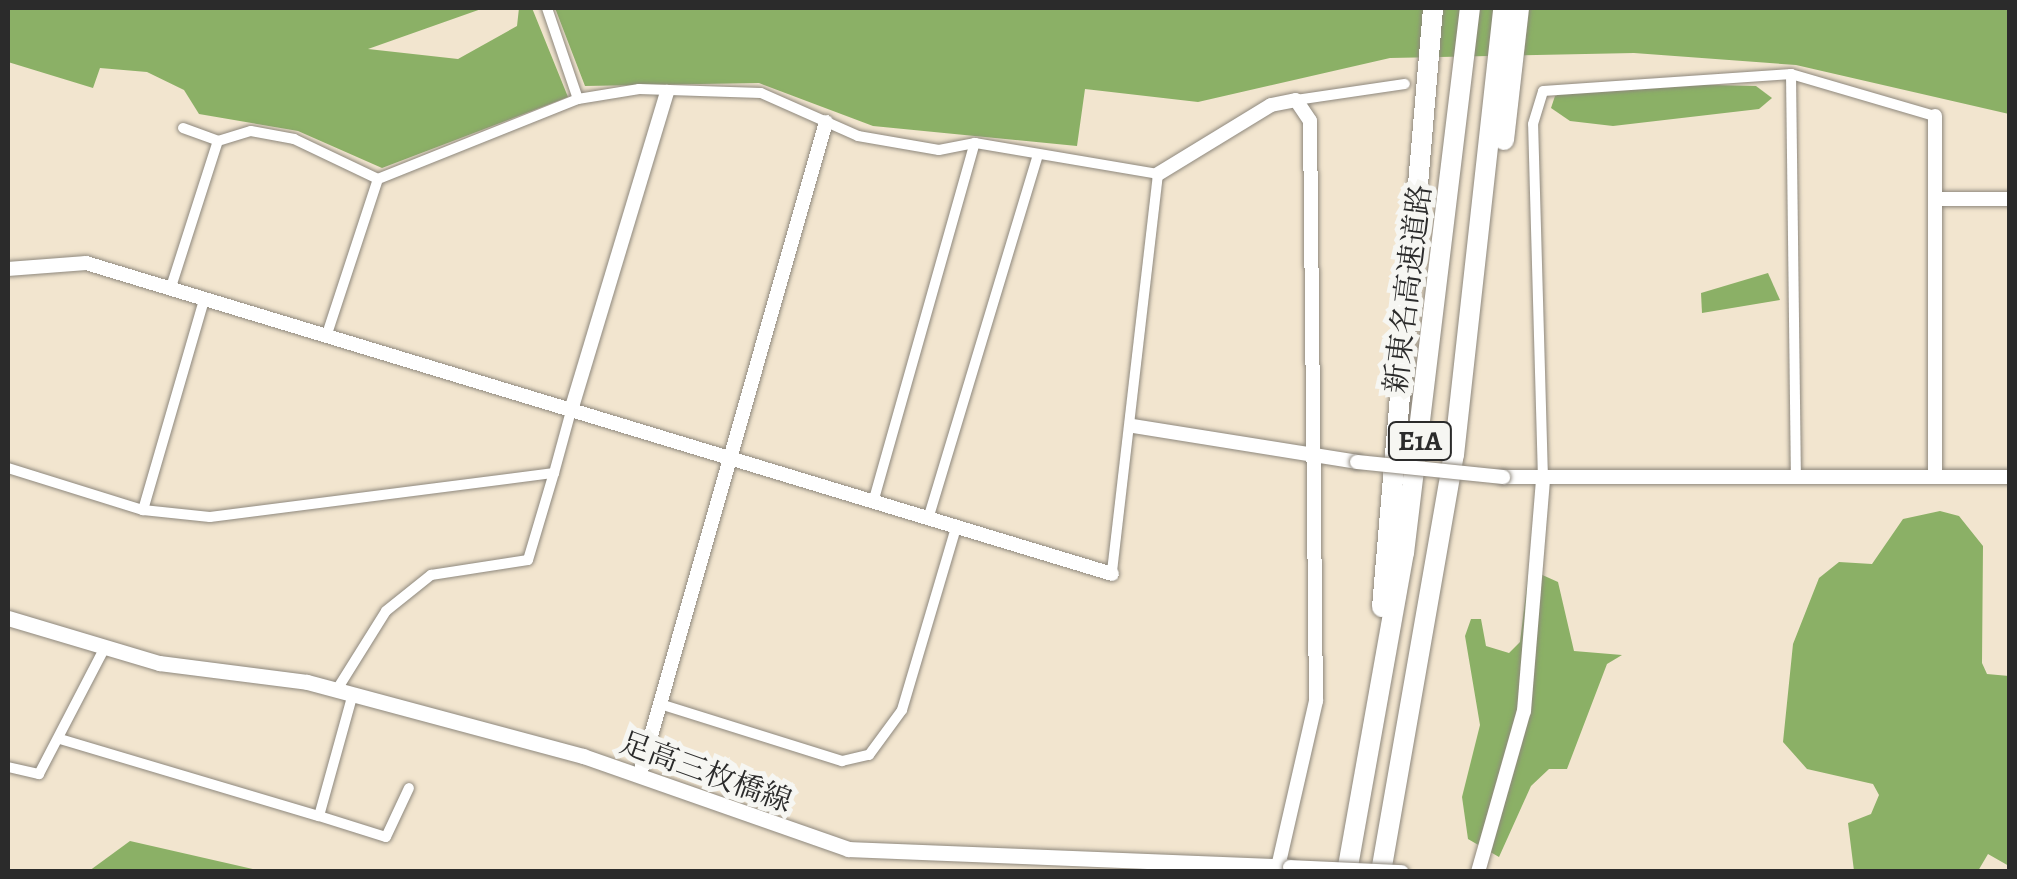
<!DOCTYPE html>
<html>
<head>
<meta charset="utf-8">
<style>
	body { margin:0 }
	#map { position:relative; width:2017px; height:879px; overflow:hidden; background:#f2e5cf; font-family:Alegreya,"Noto Serif JP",serif }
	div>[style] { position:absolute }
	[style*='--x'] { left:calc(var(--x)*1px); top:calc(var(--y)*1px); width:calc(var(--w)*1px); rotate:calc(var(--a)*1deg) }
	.forest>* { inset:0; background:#8bb066 }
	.roads { filter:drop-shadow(0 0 2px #8e887d) drop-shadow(0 0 2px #8e887d) }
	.minor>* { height:10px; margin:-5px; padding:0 5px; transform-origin:5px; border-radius:5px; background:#fff }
	.tertiary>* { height:14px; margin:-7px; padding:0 7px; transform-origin:7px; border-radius:7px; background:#fff }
	.secondary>* { height:15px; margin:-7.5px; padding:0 7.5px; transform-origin:7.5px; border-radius:7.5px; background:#fff }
	.motorway>* { height:20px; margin:-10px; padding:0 10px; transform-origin:10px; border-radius:10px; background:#fff }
	.bridges { filter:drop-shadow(0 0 2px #8e887d) drop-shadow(0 0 2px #8e887d) }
	.tertiary-bridge>* { height:14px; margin:-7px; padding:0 7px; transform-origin:7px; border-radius:7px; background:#fff }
	.secondary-bridge>* { height:15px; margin:-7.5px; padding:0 7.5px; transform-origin:7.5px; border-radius:7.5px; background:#fff }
	span { translate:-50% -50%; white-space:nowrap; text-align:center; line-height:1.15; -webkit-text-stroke:10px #f6f6f2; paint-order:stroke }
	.shield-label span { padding:2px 8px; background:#f6f6f2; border:2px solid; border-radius:8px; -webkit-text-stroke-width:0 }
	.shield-label { font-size:28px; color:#2b2b2b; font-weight:700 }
	.street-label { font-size:30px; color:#2b2b2b }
	.frame { position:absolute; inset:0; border:10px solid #2b2b2b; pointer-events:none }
</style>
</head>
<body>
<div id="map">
	<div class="forest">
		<div style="clip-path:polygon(8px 8px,484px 8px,368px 49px,458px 59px,517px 26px,519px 8px,532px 8px,568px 97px,382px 168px,298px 131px,199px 114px,184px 90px,147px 72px,100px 68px,93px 88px,8px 62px)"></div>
		<div style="clip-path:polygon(555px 8px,2009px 8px,2009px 114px,1796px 65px,1634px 53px,1390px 58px,1198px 102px,1085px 89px,1077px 146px,873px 126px,759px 83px,585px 86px)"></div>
		<div style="clip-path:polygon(1669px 84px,1756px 86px,1772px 98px,1759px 109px,1613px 126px,1570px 121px,1551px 108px,1555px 96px,1574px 89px)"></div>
		<div style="clip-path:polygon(1768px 273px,1780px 300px,1702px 313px,1701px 293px)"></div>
		<div style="clip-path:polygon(1940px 511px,1959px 516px,1983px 546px,1982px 663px,1987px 674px,2009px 676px,2009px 866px,1988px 854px,1978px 871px,1854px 871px,1848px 823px,1871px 814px,1879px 795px,1873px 784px,1807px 769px,1783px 742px,1793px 644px,1819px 578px,1839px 562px,1872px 564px,1903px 519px)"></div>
		<div style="clip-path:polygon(1529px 569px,1558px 582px,1574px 651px,1622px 655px,1607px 664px,1567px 769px,1549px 769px,1531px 786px,1499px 857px,1468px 839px,1462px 797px,1480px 725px,1465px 636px,1471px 619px,1481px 619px,1486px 646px,1509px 653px,1520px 642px)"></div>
		<div style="clip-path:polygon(130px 841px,261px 871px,89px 871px)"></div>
	</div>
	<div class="roads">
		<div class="minor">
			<div style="--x:547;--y:8;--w:96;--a:71.2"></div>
			<div style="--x:1791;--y:74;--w:401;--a:89.3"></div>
			<div style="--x:1296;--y:100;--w:110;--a:-8.4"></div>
			<div style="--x:183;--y:128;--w:37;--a:20"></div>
			<div style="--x:171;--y:287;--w:153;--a:-72.2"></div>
			<div style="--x:218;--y:141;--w:34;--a:-17"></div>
			<div style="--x:251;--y:131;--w:44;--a:10.5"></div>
			<div style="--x:294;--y:139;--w:93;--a:25.5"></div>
			<div style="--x:204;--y:300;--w:219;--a:106.2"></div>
			<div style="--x:143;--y:510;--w:67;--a:6"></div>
			<div style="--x:210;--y:517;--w:347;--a:-7.3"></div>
			<div style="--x:554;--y:473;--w:68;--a:-74.7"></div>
			<div style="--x:327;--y:334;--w:163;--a:-71.8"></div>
			<div style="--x:378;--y:179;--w:215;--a:-21.8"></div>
			<div style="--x:578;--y:99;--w:62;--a:-9.3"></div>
			<div style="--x:639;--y:89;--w:122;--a:1.9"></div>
			<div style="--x:761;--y:93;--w:106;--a:23.9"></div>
			<div style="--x:858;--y:136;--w:82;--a:9.8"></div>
			<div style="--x:939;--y:150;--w:37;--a:-11"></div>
			<div style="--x:975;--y:143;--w:186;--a:9.6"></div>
			<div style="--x:1158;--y:174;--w:403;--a:96.6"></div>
			<div style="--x:8;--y:468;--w:141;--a:17.3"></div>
			<div style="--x:1543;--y:479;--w:355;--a:-91.6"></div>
			<div style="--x:1533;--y:124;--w:34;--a:-73"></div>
			<div style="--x:1543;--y:91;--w:249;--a:-3.9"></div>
			<div style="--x:1791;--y:74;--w:150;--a:16.3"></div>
			<div style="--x:874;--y:499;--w:370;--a:-74.2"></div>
			<div style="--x:928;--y:519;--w:381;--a:-73.2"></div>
			<div style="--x:336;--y:691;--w:94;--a:-58"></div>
			<div style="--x:386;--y:611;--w:58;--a:-38.7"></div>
			<div style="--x:431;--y:575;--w:98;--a:-8.8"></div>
			<div style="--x:528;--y:560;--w:91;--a:-73.4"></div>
			<div style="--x:660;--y:704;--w:191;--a:17.4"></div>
			<div style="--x:842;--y:761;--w:28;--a:-13"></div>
			<div style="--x:869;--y:755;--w:56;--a:-53.7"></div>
			<div style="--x:902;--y:710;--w:190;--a:-73.5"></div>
			<div style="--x:60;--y:739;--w:270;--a:16.6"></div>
			<div style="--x:319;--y:816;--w:123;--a:-74.5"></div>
			<div style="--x:8;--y:767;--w:32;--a:13"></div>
			<div style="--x:39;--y:774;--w:141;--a:-62.5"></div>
			<div style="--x:319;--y:816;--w:70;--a:17.4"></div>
			<div style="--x:386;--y:837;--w:54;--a:-64.9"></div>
		</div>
		<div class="tertiary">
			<div style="--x:1158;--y:174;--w:132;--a:-31.4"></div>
			<div style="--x:1271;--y:105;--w:25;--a:-11"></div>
			<div style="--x:1296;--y:100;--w:25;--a:56"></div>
			<div style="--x:1310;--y:121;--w:580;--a:89.41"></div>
			<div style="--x:1316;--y:701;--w:170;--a:102.9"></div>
			<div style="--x:1940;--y:199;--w:70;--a:0"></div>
			<div style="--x:8;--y:269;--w:78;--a:-4.4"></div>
			<div style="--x:86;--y:263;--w:1072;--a:16.86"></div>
			<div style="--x:572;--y:407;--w:329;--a:-73.2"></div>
			<div style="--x:1133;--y:426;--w:227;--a:9.1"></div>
			<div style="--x:1935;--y:476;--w:360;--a:-90"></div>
			<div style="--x:1503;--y:477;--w:507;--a:0"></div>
			<div style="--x:640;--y:774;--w:678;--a:-74.08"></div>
			<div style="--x:1478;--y:872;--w:167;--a:-74.1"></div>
			<div style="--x:1524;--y:711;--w:233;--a:-85.3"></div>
		</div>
		<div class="secondary">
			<div style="--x:8;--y:618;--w:158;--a:16.6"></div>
			<div style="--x:159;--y:663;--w:149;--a:7.3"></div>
			<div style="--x:307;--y:682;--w:286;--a:15"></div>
			<div style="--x:583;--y:756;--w:281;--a:19.3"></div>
			<div style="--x:848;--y:849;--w:442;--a:2.3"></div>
		</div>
		<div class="motorway">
			<div style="--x:1504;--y:140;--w:133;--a:-83.5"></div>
			<div style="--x:1382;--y:607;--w:601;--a:-85.13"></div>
			<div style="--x:1347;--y:872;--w:324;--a:-79.9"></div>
			<div style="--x:1404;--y:553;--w:549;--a:-83.1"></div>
			<div style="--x:1381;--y:872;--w:423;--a:-80.1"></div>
			<div style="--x:1454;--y:455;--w:450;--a:-83.7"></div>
		</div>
	</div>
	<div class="bridges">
		<div class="tertiary-bridge">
			<div style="--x:1357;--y:462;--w:147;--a:5.9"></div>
		</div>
		<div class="secondary-bridge">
			<div style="--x:1290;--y:867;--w:111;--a:2.6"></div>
		</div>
	</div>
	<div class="shield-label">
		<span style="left:1420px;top:441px">E1A</span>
	</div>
	<div class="street-label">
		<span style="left:1408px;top:289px;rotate:-83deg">新東名高速道路</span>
		<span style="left:706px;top:772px;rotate:20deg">足高三枚橋線</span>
	</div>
	<div class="frame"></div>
</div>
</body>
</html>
